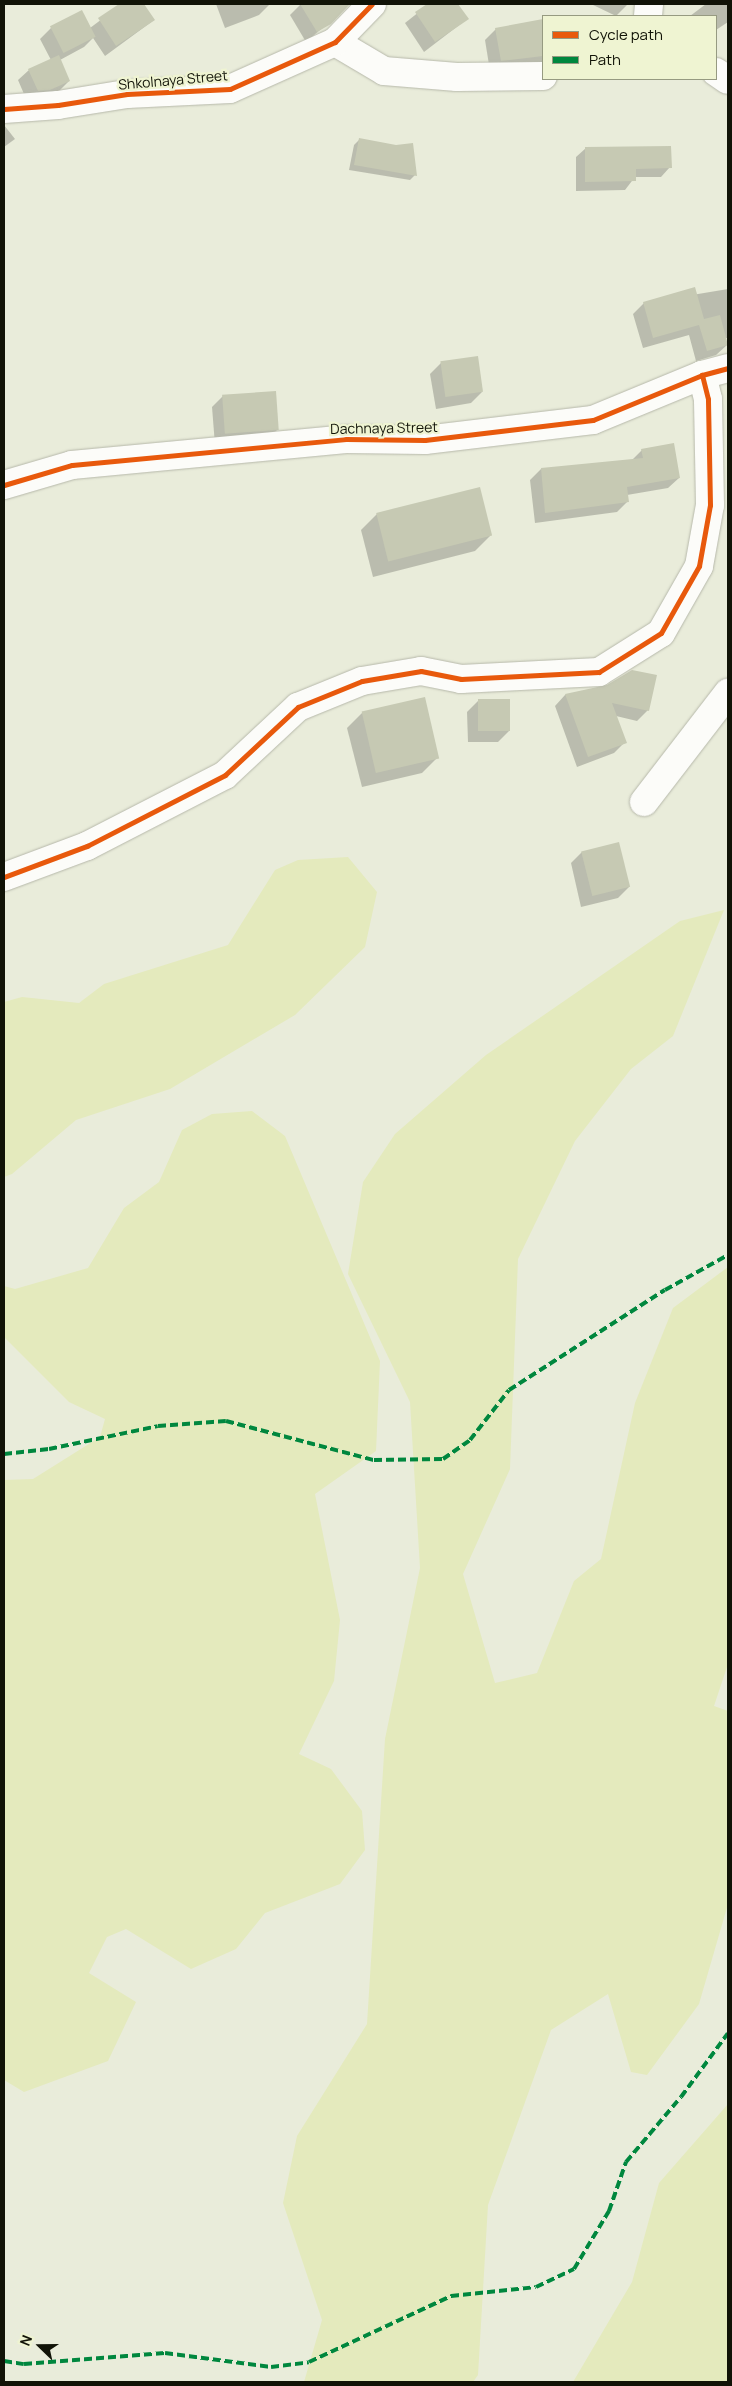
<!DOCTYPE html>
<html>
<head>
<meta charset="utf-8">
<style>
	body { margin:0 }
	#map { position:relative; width:732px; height:2386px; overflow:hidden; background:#e9ecda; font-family:Manrope,sans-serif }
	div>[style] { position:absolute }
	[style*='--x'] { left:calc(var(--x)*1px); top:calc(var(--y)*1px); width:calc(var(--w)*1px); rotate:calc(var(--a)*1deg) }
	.green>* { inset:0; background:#e4eabd }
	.shadow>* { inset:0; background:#0003 }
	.building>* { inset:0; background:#c6c9b3; transform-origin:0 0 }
	.roads { filter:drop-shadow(0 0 1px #b6b8aa) drop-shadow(0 0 1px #b6b8aa) }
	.minor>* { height:28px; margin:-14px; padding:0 14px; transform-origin:14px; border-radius:14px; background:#fcfcf9 }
	.quiet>* { height:4px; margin-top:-2px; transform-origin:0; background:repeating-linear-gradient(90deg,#00873e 0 8px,transparent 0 12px) }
	.cycleway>* { height:5px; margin:-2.5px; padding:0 2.5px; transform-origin:2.5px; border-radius:2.5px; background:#e8590c }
	span { translate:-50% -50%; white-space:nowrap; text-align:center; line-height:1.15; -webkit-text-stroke:4.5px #eff4d2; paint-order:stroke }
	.street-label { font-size:14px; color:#111307 }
	.frame { position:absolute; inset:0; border:5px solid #111307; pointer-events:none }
	.legend { position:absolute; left:542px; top:15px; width:175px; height:65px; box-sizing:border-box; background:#eff4d2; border:1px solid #969a81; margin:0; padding:6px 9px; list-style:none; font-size:15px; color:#111307 }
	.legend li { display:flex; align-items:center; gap:10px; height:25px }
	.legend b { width:25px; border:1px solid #969a81 }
	.north { position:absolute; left:15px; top:2321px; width:50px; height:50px; -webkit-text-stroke:4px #eff4d2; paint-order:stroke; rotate:292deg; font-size:14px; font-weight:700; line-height:20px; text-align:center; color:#111307 }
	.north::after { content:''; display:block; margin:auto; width:18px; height:22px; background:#111307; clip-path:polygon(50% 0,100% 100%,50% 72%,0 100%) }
</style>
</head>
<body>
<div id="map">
	<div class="green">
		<div style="clip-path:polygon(348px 857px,377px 892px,365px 947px,295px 1015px,170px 1089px,76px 1120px,12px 1174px,4px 1177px,4px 1002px,22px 997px,79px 1003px,104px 984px,228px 945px,275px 870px,298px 860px)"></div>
		<div style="clip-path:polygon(724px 910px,673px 1036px,631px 1069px,575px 1141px,518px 1259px,510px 1469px,463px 1574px,495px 1683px,537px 1673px,574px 1581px,601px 1559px,635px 1403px,673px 1308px,728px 1267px,728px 1664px,714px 1706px,728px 1711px,728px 1904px,699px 2004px,647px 2075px,631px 2072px,608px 1994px,551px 2030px,488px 2205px,478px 2375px,473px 2382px,304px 2382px,322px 2320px,283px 2203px,297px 2136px,367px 2024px,385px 1739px,420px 1568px,410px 1402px,348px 1274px,363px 1182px,395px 1134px,486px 1055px,680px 921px)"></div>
		<div style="clip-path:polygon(252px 1111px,285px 1136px,380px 1361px,376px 1451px,315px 1494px,340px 1620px,334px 1681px,299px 1754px,331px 1769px,362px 1811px,365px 1850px,340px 1884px,265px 1913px,236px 1949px,191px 1969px,126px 1929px,107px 1937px,89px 1973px,136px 2002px,108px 2061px,24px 2092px,4px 2080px,4px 1480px,33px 1479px,100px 1437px,105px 1419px,69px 1402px,4px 1337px,4px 1286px,15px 1289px,88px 1268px,124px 1208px,159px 1182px,182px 1130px,212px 1114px)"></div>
		<div style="clip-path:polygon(728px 2104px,728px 2382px,573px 2382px,632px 2282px,659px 2183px)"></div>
	</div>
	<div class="shadow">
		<div style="clip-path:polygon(122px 4px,143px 4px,154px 20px,105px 56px,93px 38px,84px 47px,60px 60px,69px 81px,58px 92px,27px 101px,18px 80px,29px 70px,51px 60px,40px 39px,51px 28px,90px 28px)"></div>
		<div style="clip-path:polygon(216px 4px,270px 4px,259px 15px,225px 28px)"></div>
		<div style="clip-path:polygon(301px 4px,336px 4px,341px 12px,306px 42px,290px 15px)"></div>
		<div style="clip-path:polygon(429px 4px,457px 4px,467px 19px,424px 52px,405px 23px)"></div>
		<div style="clip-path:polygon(591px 4px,628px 4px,616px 16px)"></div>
		<div style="clip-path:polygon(706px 4px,728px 4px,728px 22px,716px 30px,716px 16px,690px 16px)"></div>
		<div style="clip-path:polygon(543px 20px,543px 61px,540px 65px,490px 71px,485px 40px,496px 29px)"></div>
		<div style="clip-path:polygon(4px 125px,15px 139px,4px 147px)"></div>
		<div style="clip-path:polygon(359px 140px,415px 175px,410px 180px,349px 170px,354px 145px)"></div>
		<div style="clip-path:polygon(586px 148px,670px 167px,661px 177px,635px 177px,625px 190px,576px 191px,576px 157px)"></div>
		<div style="clip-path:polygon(728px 289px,728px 338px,725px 338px,727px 345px,716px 355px,696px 361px,689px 335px,643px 348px,633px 314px,644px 303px)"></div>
		<div style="clip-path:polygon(441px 363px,482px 392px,471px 403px,436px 409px,430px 374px)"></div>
		<div style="clip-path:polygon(223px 396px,278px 429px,267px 440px,215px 445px,212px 407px)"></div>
		<div style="clip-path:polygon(642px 450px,679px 478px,668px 488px,627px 495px,628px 501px,617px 512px,535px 523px,530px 480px,541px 469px,631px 461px)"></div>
		<div style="clip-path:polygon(377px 514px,490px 536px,475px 551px,373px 577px,361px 530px)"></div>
		<div style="clip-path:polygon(607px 687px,648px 710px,637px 721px,616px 716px,625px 742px,614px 753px,577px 767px,555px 706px,565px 695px)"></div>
		<div style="clip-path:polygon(478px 701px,509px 731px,498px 742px,468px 742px,467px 712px)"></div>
		<div style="clip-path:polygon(363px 712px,438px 757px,422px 773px,362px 787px,347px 728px)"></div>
		<div style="clip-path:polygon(582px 852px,629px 887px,618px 898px,581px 907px,571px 863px)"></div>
	</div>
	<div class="building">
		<div style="clip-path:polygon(119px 4px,144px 4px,155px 20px,116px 46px,98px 18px)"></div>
		<div style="clip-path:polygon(300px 4px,350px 4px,331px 24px,317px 32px)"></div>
		<div style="clip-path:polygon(427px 4px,458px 4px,469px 19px,435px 42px,415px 12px)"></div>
		<div style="left:82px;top:10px;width:30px;height:36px;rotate:63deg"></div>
		<div style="clip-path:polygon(543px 19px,543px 56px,501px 61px,495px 28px)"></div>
		<div style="clip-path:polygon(59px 55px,70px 81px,50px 90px,38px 91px,28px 69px)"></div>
		<div style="clip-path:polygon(359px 138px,396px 145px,413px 143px,417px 176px,354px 165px)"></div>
		<div style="clip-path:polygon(671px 146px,672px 168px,636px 169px,636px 181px,585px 182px,585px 147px)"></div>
		<div style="clip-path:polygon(695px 287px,704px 319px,720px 315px,728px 345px,707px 351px,699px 325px,653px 338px,643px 302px)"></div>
		<div style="left:478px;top:356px;width:36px;height:38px;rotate:82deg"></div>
		<div style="left:276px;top:391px;width:39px;height:54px;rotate:86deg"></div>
		<div style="clip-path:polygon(674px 443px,680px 478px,627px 487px,629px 502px,545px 513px,541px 468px,643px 458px,641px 449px)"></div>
		<div style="left:480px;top:487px;width:50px;height:107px;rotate:76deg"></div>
		<div style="clip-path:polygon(632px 670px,657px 675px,649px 711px,612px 703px,627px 743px,588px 757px,565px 694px,607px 685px)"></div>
		<div style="left:425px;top:697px;width:63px;height:65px;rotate:77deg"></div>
		<div style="left:510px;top:699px;width:32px;height:32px;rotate:90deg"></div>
		<div style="left:619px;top:842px;width:46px;height:39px;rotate:76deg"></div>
	</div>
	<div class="roads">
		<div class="minor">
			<div style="--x:648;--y:16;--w:12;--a:-85"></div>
			<div style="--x:335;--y:42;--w:57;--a:30.6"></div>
			<div style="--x:384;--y:71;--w:73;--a:4.7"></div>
			<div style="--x:457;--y:77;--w:86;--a:-0.7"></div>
			<div style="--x:716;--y:72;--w:14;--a:34"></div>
			<div style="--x:4;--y:109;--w:54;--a:-4.2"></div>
			<div style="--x:58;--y:105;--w:70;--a:-9.1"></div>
			<div style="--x:127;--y:94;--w:103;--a:-2.8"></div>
			<div style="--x:230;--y:89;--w:115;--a:-24.1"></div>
			<div style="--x:335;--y:42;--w:53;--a:-45.8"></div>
			<div style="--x:4;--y:485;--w:71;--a:-16.4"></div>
			<div style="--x:72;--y:465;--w:275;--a:-5.4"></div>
			<div style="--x:346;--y:439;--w:79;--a:0.7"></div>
			<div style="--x:425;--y:440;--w:169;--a:-6.8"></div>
			<div style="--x:593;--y:420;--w:118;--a:-22.4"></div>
			<div style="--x:702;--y:375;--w:27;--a:-15"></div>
			<div style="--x:644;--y:802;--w:138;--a:-52.4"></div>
			<div style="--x:4;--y:877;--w:89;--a:-20.5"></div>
			<div style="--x:87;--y:846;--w:155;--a:-27.2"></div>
			<div style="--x:225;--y:775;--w:100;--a:-43"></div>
			<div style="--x:298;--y:707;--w:69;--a:-22.1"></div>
			<div style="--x:362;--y:681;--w:60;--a:-9.6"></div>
			<div style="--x:421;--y:671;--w:41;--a:11.3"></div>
			<div style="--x:461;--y:679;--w:138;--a:-2.9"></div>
			<div style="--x:599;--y:672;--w:73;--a:-32.2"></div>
			<div style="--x:661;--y:633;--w:77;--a:-60.4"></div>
			<div style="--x:699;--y:566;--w:62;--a:-79.8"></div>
			<div style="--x:710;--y:505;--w:106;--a:-91.1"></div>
			<div style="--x:708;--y:399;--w:25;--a:-104"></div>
		</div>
	</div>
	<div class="quiet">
		<div style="--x:4;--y:1454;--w:45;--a:-6.3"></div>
		<div style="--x:49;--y:1449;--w:111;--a:-11.9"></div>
		<div style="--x:158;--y:1426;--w:68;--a:-4.2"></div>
		<div style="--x:226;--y:1421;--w:153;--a:14.8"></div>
		<div style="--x:374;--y:1460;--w:69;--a:-0.8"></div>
		<div style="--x:443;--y:1459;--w:33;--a:-35"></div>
		<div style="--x:470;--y:1440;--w:63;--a:-52"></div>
		<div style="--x:509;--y:1390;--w:185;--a:-32.7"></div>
		<div style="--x:665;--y:1290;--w:72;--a:-29.1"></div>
		<div style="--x:4;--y:2361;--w:20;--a:9"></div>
		<div style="--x:24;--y:2364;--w:141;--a:-4.5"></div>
		<div style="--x:165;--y:2353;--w:107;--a:7.5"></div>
		<div style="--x:271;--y:2367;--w:38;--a:-7"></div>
		<div style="--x:309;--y:2362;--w:157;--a:-24.9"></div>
		<div style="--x:451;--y:2296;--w:85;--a:-6"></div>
		<div style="--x:536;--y:2287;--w:42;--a:-25.3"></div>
		<div style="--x:574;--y:2269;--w:68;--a:-58.9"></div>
		<div style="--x:609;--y:2211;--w:52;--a:-70.9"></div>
		<div style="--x:626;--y:2162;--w:85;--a:-49.8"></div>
		<div style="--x:681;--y:2097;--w:79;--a:-53.7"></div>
	</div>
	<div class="cycleway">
		<div style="--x:4;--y:109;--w:54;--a:-4.2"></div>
		<div style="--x:58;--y:105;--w:70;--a:-9.1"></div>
		<div style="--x:127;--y:94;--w:103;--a:-2.8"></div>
		<div style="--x:230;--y:89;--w:115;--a:-24.1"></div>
		<div style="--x:335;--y:42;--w:53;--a:-45.8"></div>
		<div style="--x:4;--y:485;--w:71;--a:-16.4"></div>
		<div style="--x:72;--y:465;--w:275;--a:-5.4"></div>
		<div style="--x:346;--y:439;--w:79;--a:0.7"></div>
		<div style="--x:425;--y:440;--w:169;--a:-6.8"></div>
		<div style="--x:593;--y:420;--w:118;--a:-22.4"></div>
		<div style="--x:702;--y:375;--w:27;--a:-15"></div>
		<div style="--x:4;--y:877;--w:89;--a:-20.5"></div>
		<div style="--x:87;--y:846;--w:155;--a:-27.2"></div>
		<div style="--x:225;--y:775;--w:100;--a:-43"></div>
		<div style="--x:298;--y:707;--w:69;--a:-22.1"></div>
		<div style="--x:362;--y:681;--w:60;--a:-9.6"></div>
		<div style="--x:421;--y:671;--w:41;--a:11.3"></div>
		<div style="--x:461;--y:679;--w:138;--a:-2.9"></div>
		<div style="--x:599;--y:672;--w:73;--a:-32.2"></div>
		<div style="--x:661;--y:633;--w:77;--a:-60.4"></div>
		<div style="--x:699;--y:566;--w:62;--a:-79.8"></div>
		<div style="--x:710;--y:505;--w:106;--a:-91.1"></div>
		<div style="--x:708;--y:399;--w:25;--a:-104"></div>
	</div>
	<div class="street-label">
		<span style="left:173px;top:80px;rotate:-5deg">Shkolnaya Street</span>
		<span style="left:384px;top:428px;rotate:-1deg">Dachnaya Street</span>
	</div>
	<div class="frame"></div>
	<ul class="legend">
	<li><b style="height:6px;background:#e8590c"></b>Cycle path</li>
	<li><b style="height:6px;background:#00873e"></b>Path</li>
	</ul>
	<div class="north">N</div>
</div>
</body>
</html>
